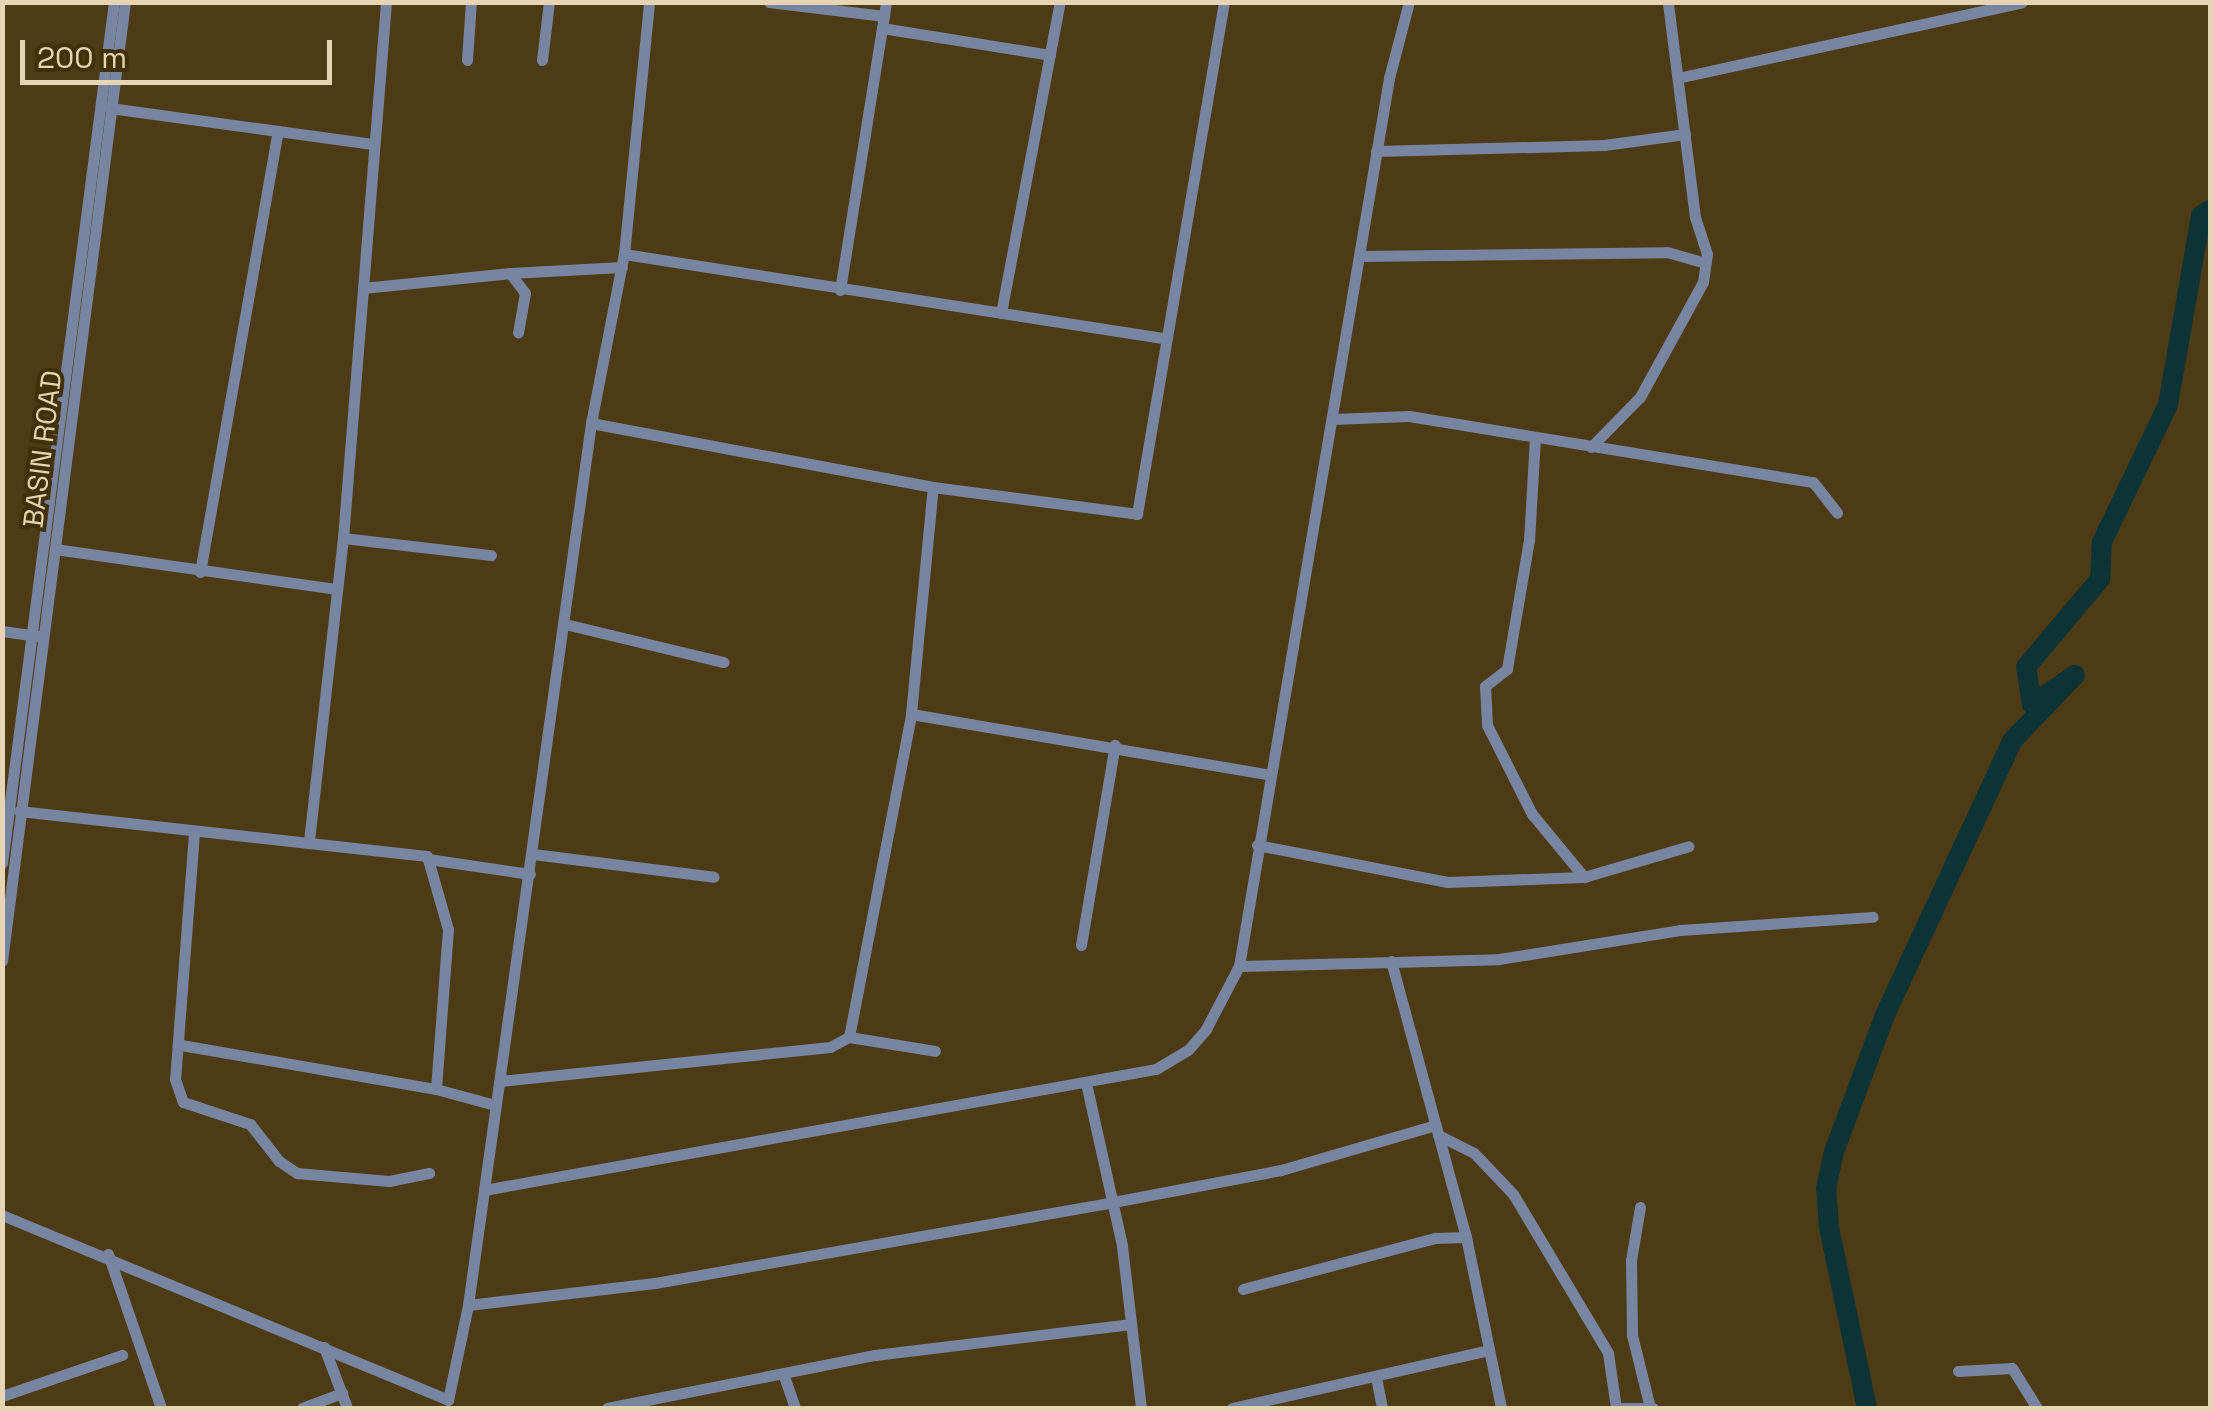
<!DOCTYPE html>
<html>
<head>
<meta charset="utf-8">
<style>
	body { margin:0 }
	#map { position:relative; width:2213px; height:1411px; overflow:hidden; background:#4d3b15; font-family:"Space Grotesk",sans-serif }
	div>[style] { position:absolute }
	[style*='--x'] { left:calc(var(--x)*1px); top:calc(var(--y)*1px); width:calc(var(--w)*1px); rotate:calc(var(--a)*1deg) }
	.river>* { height:20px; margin:-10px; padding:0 10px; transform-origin:10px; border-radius:10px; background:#0c3336 }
	.minor>* { height:11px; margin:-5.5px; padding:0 5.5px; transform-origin:5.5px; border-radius:5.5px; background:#7785a0 }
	span { translate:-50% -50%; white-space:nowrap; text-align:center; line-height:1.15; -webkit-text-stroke:8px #423008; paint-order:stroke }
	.street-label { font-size:28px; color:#e6d4b2 }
	.frame { position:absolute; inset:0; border:5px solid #e6d4b2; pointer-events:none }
	.scale { position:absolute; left:20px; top:40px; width:312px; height:45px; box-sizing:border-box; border:5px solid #e6d4b2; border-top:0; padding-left:12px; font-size:30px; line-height:35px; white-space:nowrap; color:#e6d4b2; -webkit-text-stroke:8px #423008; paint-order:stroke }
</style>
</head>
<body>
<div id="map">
	<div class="river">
		<div style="--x:1867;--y:1408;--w:184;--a:-101.9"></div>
		<div style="--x:1829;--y:1228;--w:39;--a:-94"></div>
		<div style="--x:1826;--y:1189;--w:38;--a:-78"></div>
		<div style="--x:1834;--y:1152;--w:146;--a:-69.6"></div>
		<div style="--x:1885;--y:1015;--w:302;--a:-65.1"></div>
		<div style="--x:2012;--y:741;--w:91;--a:-46.3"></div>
		<div style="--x:2075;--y:675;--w:52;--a:146"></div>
		<div style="--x:2032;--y:704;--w:37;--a:-99"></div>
		<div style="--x:2026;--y:667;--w:115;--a:-49.9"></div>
		<div style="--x:2100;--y:579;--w:37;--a:-87"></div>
		<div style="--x:2102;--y:542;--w:152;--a:-64.3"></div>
		<div style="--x:2168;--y:405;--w:192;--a:-80.1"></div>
		<div style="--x:2201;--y:216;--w:11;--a:-34"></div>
	</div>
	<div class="minor">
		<div style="--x:769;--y:2;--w:116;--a:6.9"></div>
		<div style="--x:884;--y:16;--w:14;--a:-82"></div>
		<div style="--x:882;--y:28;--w:170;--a:9.1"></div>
		<div style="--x:467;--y:60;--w:58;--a:-86.1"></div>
		<div style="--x:542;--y:60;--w:58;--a:-83.1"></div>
		<div style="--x:1682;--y:77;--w:348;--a:-12.4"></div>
		<div style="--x:110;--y:108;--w:265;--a:7.8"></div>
		<div style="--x:1376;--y:151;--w:228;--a:-1.5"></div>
		<div style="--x:1604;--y:145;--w:82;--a:-7.7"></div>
		<div style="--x:624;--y:254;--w:545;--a:8.87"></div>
		<div style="--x:1359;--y:256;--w:308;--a:-0.7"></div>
		<div style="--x:1667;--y:252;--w:40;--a:16"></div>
		<div style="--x:510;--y:273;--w:112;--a:-3.1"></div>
		<div style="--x:363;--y:288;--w:148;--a:-5.8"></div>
		<div style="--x:510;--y:273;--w:25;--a:53"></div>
		<div style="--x:525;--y:293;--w:40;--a:100"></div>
		<div style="--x:840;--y:290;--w:278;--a:-80.9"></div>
		<div style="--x:1001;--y:313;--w:317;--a:-79.3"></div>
		<div style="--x:1333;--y:419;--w:76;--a:-2.3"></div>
		<div style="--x:1409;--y:416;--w:409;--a:9.3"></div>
		<div style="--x:1813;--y:482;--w:39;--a:52"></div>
		<div style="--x:591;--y:423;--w:348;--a:10.6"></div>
		<div style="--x:933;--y:487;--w:206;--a:7.5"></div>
		<div style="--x:1137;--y:514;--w:519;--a:-80.36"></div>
		<div style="--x:1535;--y:437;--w:103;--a:93.3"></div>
		<div style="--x:1529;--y:540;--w:131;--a:99.7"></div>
		<div style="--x:1507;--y:669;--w:28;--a:142"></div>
		<div style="--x:1485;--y:686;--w:39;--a:87"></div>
		<div style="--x:1487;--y:725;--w:100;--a:63.2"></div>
		<div style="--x:1532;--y:814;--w:82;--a:50.5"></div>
		<div style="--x:1591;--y:447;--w:70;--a:-45.6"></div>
		<div style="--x:1640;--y:397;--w:131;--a:-61.3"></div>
		<div style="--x:1703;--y:282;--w:28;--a:-82"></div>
		<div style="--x:1707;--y:254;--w:39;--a:-108"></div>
		<div style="--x:1695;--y:217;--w:217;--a:-97.2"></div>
		<div style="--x:343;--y:538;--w:149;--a:6.6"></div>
		<div style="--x:55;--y:549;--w:285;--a:8.1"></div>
		<div style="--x:200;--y:572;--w:448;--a:-80"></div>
		<div style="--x:565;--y:624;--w:163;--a:13.5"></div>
		<div style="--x:2;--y:631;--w:36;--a:8"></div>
		<div style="--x:911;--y:714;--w:365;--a:9.6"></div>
		<div style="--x:19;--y:811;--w:410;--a:6.3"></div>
		<div style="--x:427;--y:856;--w:76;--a:74"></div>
		<div style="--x:448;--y:929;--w:160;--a:94.3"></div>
		<div style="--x:194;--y:833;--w:247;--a:94.4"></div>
		<div style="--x:175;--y:1079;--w:24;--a:71"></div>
		<div style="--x:183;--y:1102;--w:71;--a:18.2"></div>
		<div style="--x:250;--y:1124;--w:47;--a:51.9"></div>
		<div style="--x:279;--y:1161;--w:22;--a:34"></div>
		<div style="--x:297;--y:1173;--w:92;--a:5"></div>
		<div style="--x:389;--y:1181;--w:41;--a:-11.3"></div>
		<div style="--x:309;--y:841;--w:305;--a:-83.6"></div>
		<div style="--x:343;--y:538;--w:538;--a:-85.41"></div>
		<div style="--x:1257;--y:845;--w:194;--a:11"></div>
		<div style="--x:1447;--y:882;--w:137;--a:-2.1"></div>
		<div style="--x:1584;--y:877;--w:109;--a:-16.4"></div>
		<div style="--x:533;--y:854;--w:182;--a:7.2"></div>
		<div style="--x:428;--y:859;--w:103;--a:8.4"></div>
		<div style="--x:2;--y:863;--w:868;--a:-82.59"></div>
		<div style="--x:1081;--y:945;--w:203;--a:-80.4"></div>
		<div style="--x:2;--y:961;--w:967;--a:-82.69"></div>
		<div style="--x:1391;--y:961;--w:286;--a:74.8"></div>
		<div style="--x:1466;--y:1237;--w:175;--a:78.4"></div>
		<div style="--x:1239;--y:966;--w:260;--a:-1.5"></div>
		<div style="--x:1499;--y:959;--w:183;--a:-9.1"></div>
		<div style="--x:1680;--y:930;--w:193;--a:-3.9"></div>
		<div style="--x:849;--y:1037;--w:87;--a:9.2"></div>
		<div style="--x:181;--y:1045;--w:259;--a:9.8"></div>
		<div style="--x:436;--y:1089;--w:61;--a:15.2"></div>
		<div style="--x:501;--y:1081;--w:331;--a:-5.9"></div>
		<div style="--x:830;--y:1047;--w:21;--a:-28"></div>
		<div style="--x:849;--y:1037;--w:329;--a:-79.1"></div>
		<div style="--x:911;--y:714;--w:228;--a:-84.5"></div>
		<div style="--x:1086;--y:1083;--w:167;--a:77.5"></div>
		<div style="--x:1122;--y:1246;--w:163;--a:83.3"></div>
		<div style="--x:1438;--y:1135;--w:40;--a:26.6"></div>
		<div style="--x:1474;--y:1153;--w:57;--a:46.4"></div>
		<div style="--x:1513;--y:1194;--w:185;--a:59.1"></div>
		<div style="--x:1608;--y:1353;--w:56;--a:81.7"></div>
		<div style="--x:484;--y:1190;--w:683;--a:-10.21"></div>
		<div style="--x:1156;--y:1069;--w:37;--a:-31"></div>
		<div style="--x:1188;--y:1050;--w:28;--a:-49"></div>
		<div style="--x:1206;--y:1029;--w:71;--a:-62.4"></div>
		<div style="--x:1239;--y:966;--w:901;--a:-80.41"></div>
		<div style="--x:1389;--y:78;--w:79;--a:-75.3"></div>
		<div style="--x:1640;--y:1207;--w:54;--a:99.6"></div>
		<div style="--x:1631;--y:1260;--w:75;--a:89.2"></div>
		<div style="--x:1632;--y:1335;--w:75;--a:76.1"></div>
		<div style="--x:2;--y:1215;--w:483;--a:22.5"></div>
		<div style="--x:448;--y:1400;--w:97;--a:-78.1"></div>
		<div style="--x:468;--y:1305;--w:891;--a:-82.06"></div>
		<div style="--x:591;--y:423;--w:172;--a:-79"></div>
		<div style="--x:624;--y:254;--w:253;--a:-84.3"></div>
		<div style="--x:108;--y:1254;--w:163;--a:71"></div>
		<div style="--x:1243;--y:1289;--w:199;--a:-14.9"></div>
		<div style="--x:1435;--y:1238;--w:31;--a:-2"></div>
		<div style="--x:468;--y:1305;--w:188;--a:-6.7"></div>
		<div style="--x:655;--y:1283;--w:460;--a:-10"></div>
		<div style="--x:1108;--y:1203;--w:176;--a:-10.8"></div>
		<div style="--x:1281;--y:1170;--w:161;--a:-16.2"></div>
		<div style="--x:324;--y:1347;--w:65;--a:69.3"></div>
		<div style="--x:1958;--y:1371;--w:54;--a:-3.2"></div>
		<div style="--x:2012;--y:1368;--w:47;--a:58"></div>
		<div style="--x:784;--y:1376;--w:34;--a:71"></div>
		<div style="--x:1376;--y:1377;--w:32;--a:79"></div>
		<div style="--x:2;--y:1396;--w:127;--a:-18.9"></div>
		<div style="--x:302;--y:1408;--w:43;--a:-20.6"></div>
		<div style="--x:607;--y:1408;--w:273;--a:-11.2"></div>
		<div style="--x:875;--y:1355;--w:258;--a:-6.9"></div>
		<div style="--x:1232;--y:1408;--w:263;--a:-12.7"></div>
		<div style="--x:1616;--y:1408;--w:37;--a:0"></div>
	</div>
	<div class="street-label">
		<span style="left:42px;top:449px;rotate:-83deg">BASIN ROAD</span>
	</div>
	<div class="frame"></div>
	<div class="scale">200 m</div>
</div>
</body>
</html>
